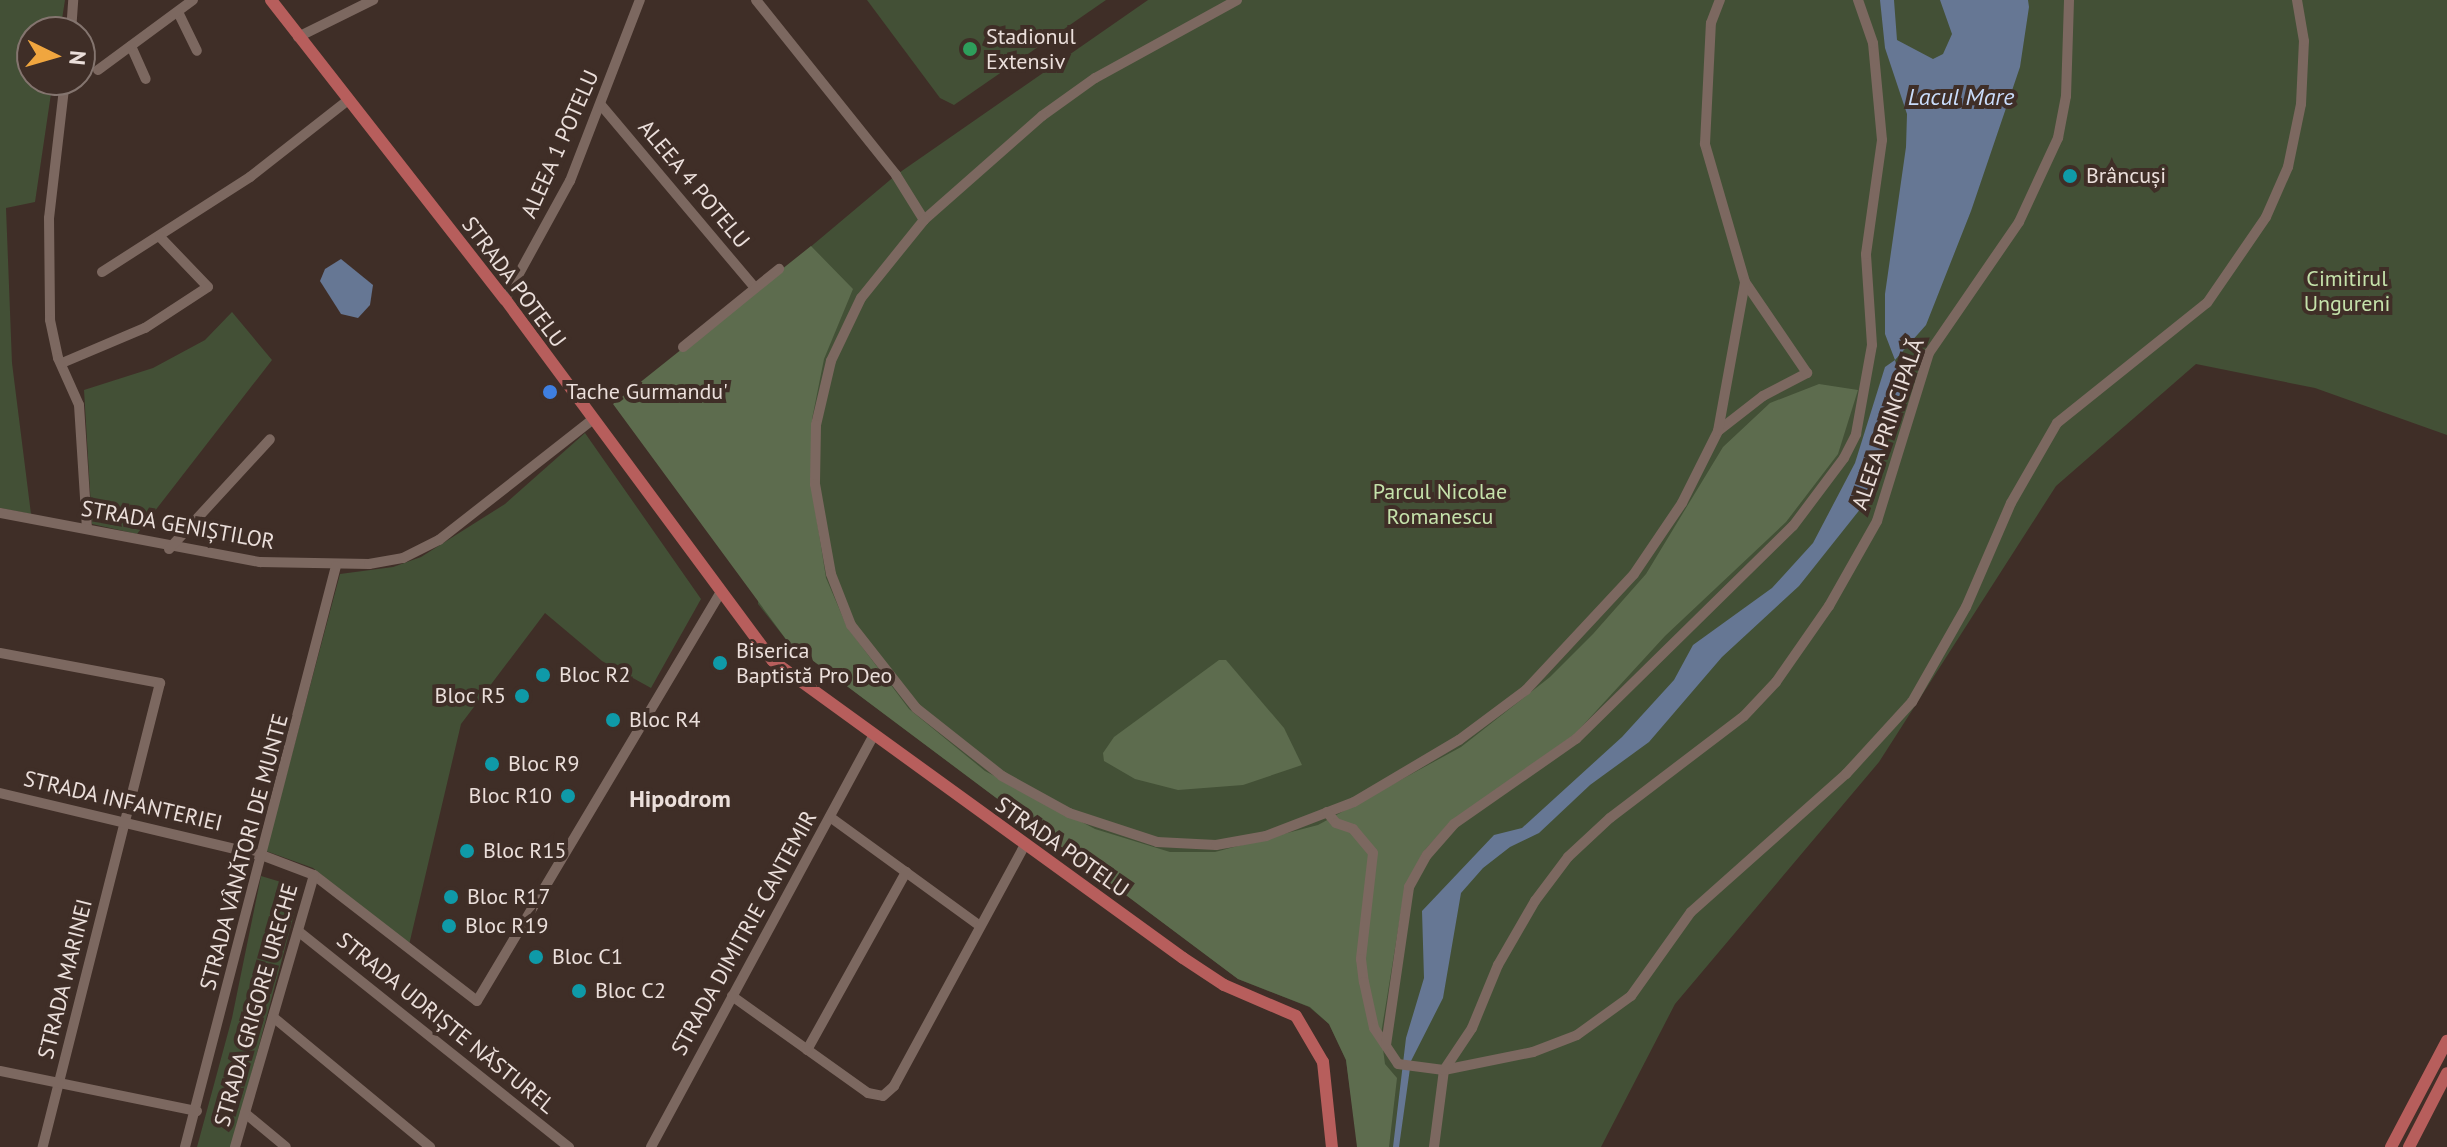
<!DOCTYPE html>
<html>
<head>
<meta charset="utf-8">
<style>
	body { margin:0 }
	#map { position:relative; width:2447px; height:1147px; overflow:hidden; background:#3f2e27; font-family:"PT Sans",sans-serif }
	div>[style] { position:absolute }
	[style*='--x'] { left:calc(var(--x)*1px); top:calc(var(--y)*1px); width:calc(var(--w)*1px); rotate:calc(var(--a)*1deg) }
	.green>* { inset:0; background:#435036 }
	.forest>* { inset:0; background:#5d6c4e }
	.water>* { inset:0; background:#667794 }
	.minor>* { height:10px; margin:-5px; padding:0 5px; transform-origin:5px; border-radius:5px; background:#7c6860 }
	.major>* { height:12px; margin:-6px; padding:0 6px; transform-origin:6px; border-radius:6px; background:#b75e5c }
	.dots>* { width:22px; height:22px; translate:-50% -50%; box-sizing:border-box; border:4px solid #3f2e27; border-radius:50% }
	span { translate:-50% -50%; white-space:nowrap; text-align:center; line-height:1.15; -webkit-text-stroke:8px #3f2e27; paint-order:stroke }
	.poi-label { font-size:22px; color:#ebdfdb }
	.left { translate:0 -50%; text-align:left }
	.right { translate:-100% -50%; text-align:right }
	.street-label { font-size:22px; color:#ebdfdb }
	.park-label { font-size:22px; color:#c5e2ab }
	.water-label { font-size:24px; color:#c9dcfb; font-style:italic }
	.neighbourhood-label { font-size:24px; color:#ebdfdb; font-weight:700 }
	.north { position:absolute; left:16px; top:16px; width:80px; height:80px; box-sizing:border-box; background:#3f2e27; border:2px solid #84756f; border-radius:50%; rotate:95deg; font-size:22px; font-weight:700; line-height:32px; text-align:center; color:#ebdfdb }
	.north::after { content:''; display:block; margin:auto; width:28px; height:36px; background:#f0a63f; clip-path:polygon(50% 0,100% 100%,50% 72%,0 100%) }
</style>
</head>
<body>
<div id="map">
	<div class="green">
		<div style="clip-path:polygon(0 0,65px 0,60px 32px,32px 32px,32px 80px,53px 80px,35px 202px,6px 208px,12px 363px,31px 514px,0 508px)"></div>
		<div style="clip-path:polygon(867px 0,1106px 0,954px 105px,940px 98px)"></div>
		<div style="clip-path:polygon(1148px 0,2447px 0,2447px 435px,2315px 388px,2196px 364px,2056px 486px,1879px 762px,1675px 1004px,1601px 1147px,1358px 1147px,1346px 1060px,1329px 1024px,1309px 1007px,1238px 979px,788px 642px,758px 604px,758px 291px,896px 175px)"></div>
		<div style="clip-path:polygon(232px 312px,272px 360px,137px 534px,92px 524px,84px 390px,153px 368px,205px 340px)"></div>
		<div style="clip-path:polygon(585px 433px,701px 599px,651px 688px,602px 661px,545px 613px,461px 724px,409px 945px,313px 868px,266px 851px,340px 574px,393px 567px,421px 557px,505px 504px)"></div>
		<div style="clip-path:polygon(261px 876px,301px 888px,232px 1147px,197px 1147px,232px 1018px)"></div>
	</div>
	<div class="forest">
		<div style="clip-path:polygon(811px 246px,853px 289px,824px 359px,812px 419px,811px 483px,826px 578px,847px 627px,909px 709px,985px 771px,1095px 829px,1170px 852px,1215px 852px,1318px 825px,1461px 747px,1550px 677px,1593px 634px,1646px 574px,1723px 447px,1770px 403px,1819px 384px,1858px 390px,1838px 454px,1786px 522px,1665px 636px,1574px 735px,1450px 822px,1423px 852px,1405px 887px,1381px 1034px,1385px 1064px,1397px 1078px,1389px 1147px,1357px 1147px,1346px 1060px,1329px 1024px,1310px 1007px,1238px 979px,788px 642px,613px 404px)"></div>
		<div style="clip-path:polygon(1219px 660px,1226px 660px,1284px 728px,1302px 765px,1243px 785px,1178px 790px,1135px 779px,1104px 761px,1103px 753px,1114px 737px)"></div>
	</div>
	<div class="water">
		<div style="clip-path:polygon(1880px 0,1894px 0,1897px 40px,1933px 59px,1943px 54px,1952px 34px,1940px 0,2028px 0,2029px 7px,2020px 67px,1971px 211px,1926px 325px,1895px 360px,1902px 386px,1873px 493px,1799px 586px,1722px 657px,1649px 742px,1590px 785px,1539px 833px,1510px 847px,1483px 868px,1461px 893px,1443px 998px,1411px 1061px,1399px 1147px,1393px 1147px,1406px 1038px,1424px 978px,1422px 911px,1494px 835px,1522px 828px,1622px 737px,1674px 680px,1693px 645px,1772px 588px,1813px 543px,1855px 463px,1885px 367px,1895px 360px,1885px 334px,1885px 294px,1906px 147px,1907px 114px,1885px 48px)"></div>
		<div style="clip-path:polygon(341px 259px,373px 285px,370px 305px,358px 318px,341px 314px,320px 281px,325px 269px)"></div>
	</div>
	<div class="minor">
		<div style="--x:756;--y:0;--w:224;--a:51.3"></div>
		<div style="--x:896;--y:175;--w:53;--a:58.1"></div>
		<div style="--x:1237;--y:0;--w:162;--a:151.2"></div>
		<div style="--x:1095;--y:78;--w:65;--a:144.4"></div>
		<div style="--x:1042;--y:116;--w:157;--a:138.6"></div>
		<div style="--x:924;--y:220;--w:100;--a:128.9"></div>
		<div style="--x:861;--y:298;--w:70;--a:115.5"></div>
		<div style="--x:831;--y:361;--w:66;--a:103.2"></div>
		<div style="--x:816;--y:425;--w:59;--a:91"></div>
		<div style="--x:815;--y:484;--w:91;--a:79.9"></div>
		<div style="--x:831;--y:574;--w:55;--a:68.6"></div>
		<div style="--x:851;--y:625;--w:105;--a:51.9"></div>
		<div style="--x:916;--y:708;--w:110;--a:38.3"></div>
		<div style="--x:1002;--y:776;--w:77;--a:28.9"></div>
		<div style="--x:1069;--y:813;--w:93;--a:18.2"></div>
		<div style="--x:1157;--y:842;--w:59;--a:2.9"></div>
		<div style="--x:1216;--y:845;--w:51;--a:-10.2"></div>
		<div style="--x:1266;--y:836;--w:94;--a:-21.1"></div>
		<div style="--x:1354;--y:802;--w:122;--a:-30.6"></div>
		<div style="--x:1459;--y:740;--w:84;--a:-36.7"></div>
		<div style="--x:1526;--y:690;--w:158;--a:-47"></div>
		<div style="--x:1634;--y:574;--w:86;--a:-55.9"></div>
		<div style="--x:1682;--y:503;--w:80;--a:-63.4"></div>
		<div style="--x:1718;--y:431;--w:57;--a:-37.9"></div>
		<div style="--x:1763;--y:396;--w:50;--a:-27.6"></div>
		<div style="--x:1807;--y:373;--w:110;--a:-124.3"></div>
		<div style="--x:1745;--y:282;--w:144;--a:-106.2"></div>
		<div style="--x:1705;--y:144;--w:121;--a:-87.2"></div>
		<div style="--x:1711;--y:23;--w:25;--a:-69"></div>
		<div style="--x:178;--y:12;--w:43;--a:64"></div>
		<div style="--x:71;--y:32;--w:32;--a:-86"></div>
		<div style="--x:298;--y:37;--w:84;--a:-26.3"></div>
		<div style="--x:131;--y:46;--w:36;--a:66"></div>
		<div style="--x:98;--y:70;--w:118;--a:-36.4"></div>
		<div style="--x:65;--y:80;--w:139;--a:96.6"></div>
		<div style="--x:49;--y:218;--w:102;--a:89.4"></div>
		<div style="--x:50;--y:320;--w:39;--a:78"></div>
		<div style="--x:58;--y:358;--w:51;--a:65.9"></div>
		<div style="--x:79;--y:405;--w:124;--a:86.3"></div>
		<div style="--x:601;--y:105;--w:239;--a:49.9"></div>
		<div style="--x:102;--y:272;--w:176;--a:-32.7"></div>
		<div style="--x:250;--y:177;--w:123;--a:-38.1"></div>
		<div style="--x:505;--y:299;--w:135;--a:-61.2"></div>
		<div style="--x:570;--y:181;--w:194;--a:-68.9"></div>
		<div style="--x:683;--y:347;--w:124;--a:-39.1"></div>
		<div style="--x:62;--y:363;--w:90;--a:-22.9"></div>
		<div style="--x:145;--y:328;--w:75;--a:-33.1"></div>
		<div style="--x:208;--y:287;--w:69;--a:-133.8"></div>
		<div style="--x:1718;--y:431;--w:151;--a:-79.7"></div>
		<div style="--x:0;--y:513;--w:265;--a:10.7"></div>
		<div style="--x:260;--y:562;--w:109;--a:1.1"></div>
		<div style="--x:369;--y:564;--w:35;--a:-10"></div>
		<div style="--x:403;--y:558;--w:40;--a:-26.6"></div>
		<div style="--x:439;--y:540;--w:194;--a:-38.1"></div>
		<div style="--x:169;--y:549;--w:149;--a:-47.4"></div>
		<div style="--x:0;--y:653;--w:163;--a:10.6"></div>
		<div style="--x:160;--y:683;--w:479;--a:104.2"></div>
		<div style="--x:0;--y:793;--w:271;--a:13.4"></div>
		<div style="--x:264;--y:856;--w:53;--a:20.8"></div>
		<div style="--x:314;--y:875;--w:206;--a:37.7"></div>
		<div style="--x:477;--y:1001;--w:475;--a:-59.2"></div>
		<div style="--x:1327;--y:812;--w:14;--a:51"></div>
		<div style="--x:1336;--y:823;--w:18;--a:19"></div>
		<div style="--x:1353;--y:829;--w:31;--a:50"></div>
		<div style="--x:1373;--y:853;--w:107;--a:96.5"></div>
		<div style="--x:1361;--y:959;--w:23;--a:83"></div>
		<div style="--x:1364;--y:982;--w:47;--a:77.7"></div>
		<div style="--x:1374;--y:1028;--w:43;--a:56.3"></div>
		<div style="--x:1398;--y:1064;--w:46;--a:7.4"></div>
		<div style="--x:1444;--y:1070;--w:91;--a:-11.4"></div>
		<div style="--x:1533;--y:1052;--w:47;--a:-21.1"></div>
		<div style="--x:1577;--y:1035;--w:67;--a:-35.8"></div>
		<div style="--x:1631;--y:996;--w:103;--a:-54.5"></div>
		<div style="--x:1691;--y:912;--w:208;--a:-41.7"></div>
		<div style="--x:1846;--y:774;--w:98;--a:-47.5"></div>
		<div style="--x:1912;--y:702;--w:109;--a:-60.4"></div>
		<div style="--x:1966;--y:607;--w:113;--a:-66.6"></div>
		<div style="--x:2011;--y:503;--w:92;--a:-60.1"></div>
		<div style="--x:2057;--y:423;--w:192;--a:-38.7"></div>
		<div style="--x:2207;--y:303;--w:104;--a:-55.5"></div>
		<div style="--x:2266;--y:217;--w:55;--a:-66.3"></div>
		<div style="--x:2288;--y:167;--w:64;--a:-78.3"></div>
		<div style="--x:2301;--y:104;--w:63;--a:-87.3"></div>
		<div style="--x:2304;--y:41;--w:42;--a:-99.7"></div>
		<div style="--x:830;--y:817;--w:185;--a:36"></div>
		<div style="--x:298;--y:931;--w:347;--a:38.6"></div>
		<div style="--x:732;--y:996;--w:167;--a:35.5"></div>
		<div style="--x:868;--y:1093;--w:15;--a:11"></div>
		<div style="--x:883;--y:1096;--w:15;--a:-42"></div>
		<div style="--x:894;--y:1086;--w:272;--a:-61.5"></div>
		<div style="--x:273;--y:1017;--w:204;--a:39.6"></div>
		<div style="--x:1386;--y:1045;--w:160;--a:-81.7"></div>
		<div style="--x:1409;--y:887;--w:37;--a:-61"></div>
		<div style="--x:1427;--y:855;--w:41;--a:-48.9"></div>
		<div style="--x:1454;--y:824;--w:149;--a:-34.9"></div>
		<div style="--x:1576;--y:739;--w:304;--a:-44.5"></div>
		<div style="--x:1793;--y:526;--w:85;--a:-53.1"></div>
		<div style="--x:1844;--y:458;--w:27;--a:-63"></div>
		<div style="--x:1856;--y:434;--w:90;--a:-79.8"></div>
		<div style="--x:1872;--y:345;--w:91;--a:-93.8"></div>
		<div style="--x:1866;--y:254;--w:115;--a:-82"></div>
		<div style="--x:1882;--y:140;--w:97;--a:-95.3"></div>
		<div style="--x:1873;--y:43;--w:46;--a:-109.2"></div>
		<div style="--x:807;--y:1050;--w:204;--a:-60.9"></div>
		<div style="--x:0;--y:1071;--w:201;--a:11.5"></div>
		<div style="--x:245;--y:1113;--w:53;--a:39.7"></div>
		<div style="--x:185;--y:1147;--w:600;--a:-75.43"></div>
		<div style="--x:235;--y:1147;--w:283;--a:-73.8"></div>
		<div style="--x:651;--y:1147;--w:466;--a:-61.6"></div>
		<div style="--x:1434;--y:1147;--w:78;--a:-82.6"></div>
		<div style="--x:1444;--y:1070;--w:50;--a:-56.3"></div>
		<div style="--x:1472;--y:1028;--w:68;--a:-67.6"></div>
		<div style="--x:1498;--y:965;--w:74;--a:-60"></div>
		<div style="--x:1535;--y:901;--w:55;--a:-53.1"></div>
		<div style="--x:1568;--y:857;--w:57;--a:-42.9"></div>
		<div style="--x:1610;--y:818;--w:168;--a:-37.3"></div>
		<div style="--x:1744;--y:716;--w:47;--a:-46.7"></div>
		<div style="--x:1776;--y:682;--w:93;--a:-55.1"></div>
		<div style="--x:1829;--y:606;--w:98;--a:-60.5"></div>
		<div style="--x:1877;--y:521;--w:176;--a:-72.8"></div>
		<div style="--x:1929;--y:353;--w:159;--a:-55.5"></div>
		<div style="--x:2019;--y:222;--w:93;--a:-65.1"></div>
		<div style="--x:2058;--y:138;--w:43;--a:-79.2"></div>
		<div style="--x:2066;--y:96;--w:96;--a:-88.2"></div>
	</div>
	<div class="major">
		<div style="--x:271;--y:0;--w:380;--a:52"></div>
		<div style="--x:505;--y:299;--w:450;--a:53.5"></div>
		<div style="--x:773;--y:661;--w:506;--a:35.92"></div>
		<div style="--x:1183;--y:958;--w:49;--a:33.4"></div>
		<div style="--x:1224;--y:985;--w:78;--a:23.3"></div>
		<div style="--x:1296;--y:1016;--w:53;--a:59.6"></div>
		<div style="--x:1323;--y:1062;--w:85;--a:84"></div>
		<div style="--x:2391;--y:1147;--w:120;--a:-62.2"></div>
		<div style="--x:2409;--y:1147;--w:83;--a:-62.8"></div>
	</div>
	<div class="dots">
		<div style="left:970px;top:49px;background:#2e9e5b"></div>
		<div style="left:2070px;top:176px;background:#0f9aa8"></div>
		<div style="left:550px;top:392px;background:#3f7fe0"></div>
		<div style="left:720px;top:663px;background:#0f9aa8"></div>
		<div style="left:543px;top:675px;background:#0f9aa8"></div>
		<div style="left:522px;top:696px;background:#0f9aa8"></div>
		<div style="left:613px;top:720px;background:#0f9aa8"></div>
		<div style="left:492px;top:764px;background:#0f9aa8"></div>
		<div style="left:568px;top:796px;background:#0f9aa8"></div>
		<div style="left:467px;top:851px;background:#0f9aa8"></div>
		<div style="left:451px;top:897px;background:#0f9aa8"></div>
		<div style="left:449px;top:926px;background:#0f9aa8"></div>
		<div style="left:536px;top:957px;background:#0f9aa8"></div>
		<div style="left:579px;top:991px;background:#0f9aa8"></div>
	</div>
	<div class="poi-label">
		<span class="left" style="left:986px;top:49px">Stadionul<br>Extensiv</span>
		<span class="left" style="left:2086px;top:176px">Brâncuși</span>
		<span class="left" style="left:566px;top:392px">Tache Gurmandu'</span>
		<span class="left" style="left:736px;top:663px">Biserica<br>Baptistă Pro Deo</span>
		<span class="left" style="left:559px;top:675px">Bloc R2</span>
		<span class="right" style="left:506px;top:696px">Bloc R5</span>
		<span class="left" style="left:629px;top:720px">Bloc R4</span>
		<span class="left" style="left:508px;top:764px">Bloc R9</span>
		<span class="right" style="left:552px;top:796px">Bloc R10</span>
		<span class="left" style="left:483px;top:851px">Bloc R15</span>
		<span class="left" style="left:467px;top:897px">Bloc R17</span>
		<span class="left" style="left:465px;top:926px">Bloc R19</span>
		<span class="left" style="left:552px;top:957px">Bloc C1</span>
		<span class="left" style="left:595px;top:991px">Bloc C2</span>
	</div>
	<div class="street-label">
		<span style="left:560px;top:144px;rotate:-66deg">ALEEA 1 POTELU</span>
		<span style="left:694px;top:184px;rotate:50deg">ALEEA 4 POTELU</span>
		<span style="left:514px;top:282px;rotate:53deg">STRADA POTELU</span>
		<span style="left:1888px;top:424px;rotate:-71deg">ALEEA PRINCIPALĂ</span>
		<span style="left:178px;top:525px;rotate:10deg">STRADA GENIȘTILOR</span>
		<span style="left:123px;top:801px;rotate:13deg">STRADA INFANTERIEI</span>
		<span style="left:1062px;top:847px;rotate:35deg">STRADA POTELU</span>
		<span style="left:244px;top:852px;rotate:-75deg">STRADA VÂNĂTORI DE MUNTE</span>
		<span style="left:744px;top:933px;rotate:-61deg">STRADA DIMITRIE CANTEMIR</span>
		<span style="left:65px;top:979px;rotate:-76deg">STRADA MARINEI</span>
		<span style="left:256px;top:1005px;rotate:-74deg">STRADA GRIGORE URECHE</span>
		<span style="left:446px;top:1023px;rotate:39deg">STRADA UDRIȘTE NĂSTUREL</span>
	</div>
	<div class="park-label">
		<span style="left:2347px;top:291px">Cimitirul<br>Ungureni</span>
		<span style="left:1440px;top:504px">Parcul Nicolae<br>Romanescu</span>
	</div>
	<div class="water-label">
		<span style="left:1961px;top:97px">Lacul Mare</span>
	</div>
	<div class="neighbourhood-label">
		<span style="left:680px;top:799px">Hipodrom</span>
	</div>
	<div class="north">N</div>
</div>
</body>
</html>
